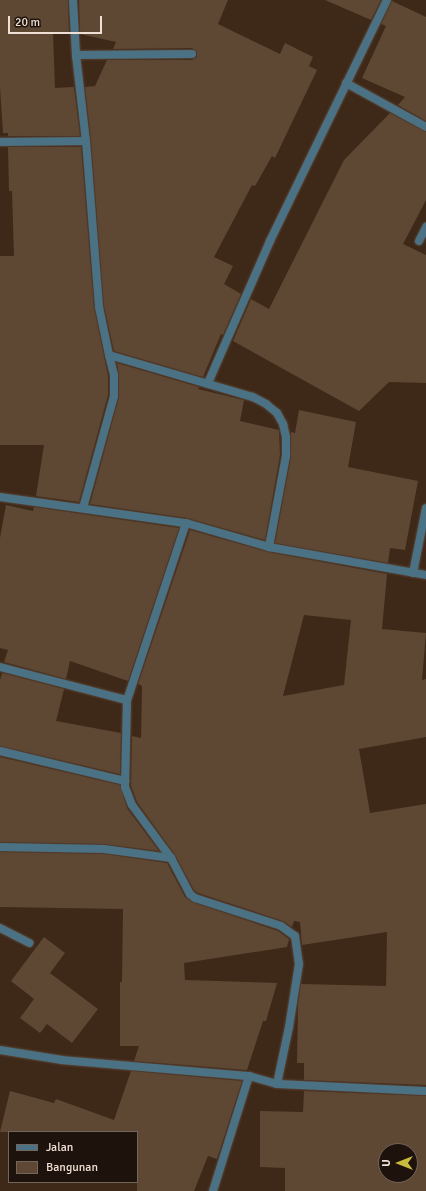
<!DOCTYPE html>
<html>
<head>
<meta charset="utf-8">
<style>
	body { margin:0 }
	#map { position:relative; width:426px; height:1191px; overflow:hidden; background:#3e2818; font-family:Signika,sans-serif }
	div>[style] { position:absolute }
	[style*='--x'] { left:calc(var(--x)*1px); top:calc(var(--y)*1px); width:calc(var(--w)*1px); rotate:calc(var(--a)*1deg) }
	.building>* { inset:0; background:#5e4834 }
	.roads { filter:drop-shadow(0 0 1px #5a4536) drop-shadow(0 0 1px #5a4536) }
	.street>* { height:8px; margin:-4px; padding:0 4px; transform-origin:4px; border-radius:4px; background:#4a7284 }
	span { translate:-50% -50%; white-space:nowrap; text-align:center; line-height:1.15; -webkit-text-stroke:3px #1e130c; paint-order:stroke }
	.legend { position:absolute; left:8px; top:1131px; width:130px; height:52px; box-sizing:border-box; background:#1e130c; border:1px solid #72655c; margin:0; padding:5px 7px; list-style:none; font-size:12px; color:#efdfd5 }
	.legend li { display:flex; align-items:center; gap:8px; height:20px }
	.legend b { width:20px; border:1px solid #72655c }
	.north { position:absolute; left:378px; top:1143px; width:40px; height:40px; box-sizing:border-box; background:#1e130c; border:1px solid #72655c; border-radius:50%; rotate:270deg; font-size:11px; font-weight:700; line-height:16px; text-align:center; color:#efdfd5 }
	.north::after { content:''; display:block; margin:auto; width:14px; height:18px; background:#c9bb3b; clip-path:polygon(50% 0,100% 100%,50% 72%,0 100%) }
	.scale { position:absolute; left:8px; top:16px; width:94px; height:18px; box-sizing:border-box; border:2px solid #efdfd5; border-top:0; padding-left:5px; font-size:12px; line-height:14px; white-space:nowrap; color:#efdfd5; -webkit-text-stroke:3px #1e130c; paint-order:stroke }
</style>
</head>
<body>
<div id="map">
	<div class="building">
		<div style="clip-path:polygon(0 0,68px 0,69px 34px,53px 34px,55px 88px,74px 87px,80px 136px,8px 136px,8px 133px,3px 133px,0 87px)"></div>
		<div style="clip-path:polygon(79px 0,228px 0,218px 24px,280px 54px,285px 43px,313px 57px,309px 66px,317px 70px,275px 158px,272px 156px,255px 186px,252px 185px,214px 257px,233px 266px,224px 284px,241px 294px,223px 335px,221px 334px,203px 377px,114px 351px,104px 306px,91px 140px,85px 87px,95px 86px,107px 60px,192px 60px,197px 57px,197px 52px,192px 48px,113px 49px,116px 42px,80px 34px)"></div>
		<div style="clip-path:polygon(325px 0,381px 0,371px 20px)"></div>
		<div style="clip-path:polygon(392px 1px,426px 17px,426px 121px,398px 105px,405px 97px,362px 78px,386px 26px,381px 24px)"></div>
		<div style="clip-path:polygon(390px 113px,426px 132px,426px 200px,403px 244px,426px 255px,426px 383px,389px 382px,359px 411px,233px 341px,251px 299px,269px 309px,344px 160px)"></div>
		<div style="clip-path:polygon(8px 147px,81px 147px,94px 307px,108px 376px,108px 395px,79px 502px,36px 496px,44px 445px,0 445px,0 256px,14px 256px,12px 191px,9px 191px)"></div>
		<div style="clip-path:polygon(117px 363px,199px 387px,198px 389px,244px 400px,240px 421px,279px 430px,280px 455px,265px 540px,187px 518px,90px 504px,119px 397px,119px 375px)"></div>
		<div style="clip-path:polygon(299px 410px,356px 422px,348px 467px,418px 481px,405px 550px,390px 548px,388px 563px,275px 543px,291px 457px,291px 432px,295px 433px)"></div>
		<div style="clip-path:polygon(6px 505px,33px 511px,34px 507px,179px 528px,128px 681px,70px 661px,66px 679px,4px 662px,8px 650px,0 648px,0 538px)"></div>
		<div style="clip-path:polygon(evenodd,190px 530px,268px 552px,387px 574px,382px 629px,426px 633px,422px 680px,426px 679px,426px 737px,359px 749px,370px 813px,426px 804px,426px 1085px,304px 1080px,304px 1063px,297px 1063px,298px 1004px,301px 984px,386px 986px,387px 932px,302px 945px,300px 922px,294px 921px,292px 927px,283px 921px,198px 893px,194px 890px,175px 855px,137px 802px,131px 786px,132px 736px,141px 738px,142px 686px,138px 684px,190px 530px,304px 615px,351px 620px,344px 685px,283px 696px,304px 615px)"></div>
		<div style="clip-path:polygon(2px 673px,64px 689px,56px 721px,121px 733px,120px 774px,0 746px,0 680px)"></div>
		<div style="clip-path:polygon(0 757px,120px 785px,127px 808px,159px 851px,104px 844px,0 842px)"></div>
		<div style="clip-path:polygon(0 852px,104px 854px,167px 863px,185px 897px,192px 902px,278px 931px,289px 939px,287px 947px,184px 963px,185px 980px,277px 983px,266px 1021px,263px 1021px,247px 1070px,134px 1061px,139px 1046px,120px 1046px,120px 982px,122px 982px,123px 909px,0 907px)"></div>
		<div style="clip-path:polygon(44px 937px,65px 953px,50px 973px,98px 1009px,72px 1043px,47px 1024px,40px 1033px,20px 1018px,34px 999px,11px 981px)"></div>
		<div style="clip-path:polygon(131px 1071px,242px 1081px,217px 1159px,208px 1156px,194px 1191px,137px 1191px,137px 1132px,0 1132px,10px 1091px,54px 1103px,56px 1099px,114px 1120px)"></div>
		<div style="clip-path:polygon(evenodd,304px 1091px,426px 1096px,426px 1191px,285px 1191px,285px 1168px,260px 1167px,260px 1111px,303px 1112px,304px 1091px,386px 1151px,410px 1151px,410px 1175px,386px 1175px,386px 1151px)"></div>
	</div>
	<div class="roads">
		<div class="street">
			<div style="--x:73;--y:0;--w:55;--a:86.9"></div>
			<div style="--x:76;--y:55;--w:87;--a:83.4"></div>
			<div style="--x:86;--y:141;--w:167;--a:85.5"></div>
			<div style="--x:99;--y:307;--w:49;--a:78.2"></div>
			<div style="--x:109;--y:355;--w:150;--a:16.3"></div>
			<div style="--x:253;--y:397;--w:15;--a:28"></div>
			<div style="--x:266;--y:404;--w:14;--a:39"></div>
			<div style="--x:277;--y:413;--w:13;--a:61"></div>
			<div style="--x:283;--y:424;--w:13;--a:77"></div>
			<div style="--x:286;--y:437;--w:19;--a:90"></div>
			<div style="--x:286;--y:456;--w:93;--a:100.6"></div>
			<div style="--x:76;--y:55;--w:116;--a:-0.5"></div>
			<div style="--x:346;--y:83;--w:91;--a:28.8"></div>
			<div style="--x:0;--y:142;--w:86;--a:-0.7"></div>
			<div style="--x:419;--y:241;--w:16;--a:-63"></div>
			<div style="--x:208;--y:383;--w:155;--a:-66.4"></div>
			<div style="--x:270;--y:241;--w:268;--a:-64.1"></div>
			<div style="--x:0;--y:497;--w:188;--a:8"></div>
			<div style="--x:186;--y:523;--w:86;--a:16.1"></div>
			<div style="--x:269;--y:547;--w:159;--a:10.1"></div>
			<div style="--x:83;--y:508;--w:116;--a:-74.5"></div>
			<div style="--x:114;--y:396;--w:21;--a:-90"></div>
			<div style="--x:114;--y:375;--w:21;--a:-104"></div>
			<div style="--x:186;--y:523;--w:187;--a:108.4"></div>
			<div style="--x:127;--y:700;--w:87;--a:91.3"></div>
			<div style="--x:125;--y:787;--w:19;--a:69"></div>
			<div style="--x:132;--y:805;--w:66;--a:53.7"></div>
			<div style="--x:171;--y:858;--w:41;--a:62.2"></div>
			<div style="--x:190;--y:894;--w:6;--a:39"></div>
			<div style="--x:195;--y:898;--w:90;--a:18"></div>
			<div style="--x:281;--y:926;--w:17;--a:36"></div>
			<div style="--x:295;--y:936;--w:28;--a:82"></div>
			<div style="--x:299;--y:964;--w:64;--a:99"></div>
			<div style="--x:289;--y:1027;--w:58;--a:101.9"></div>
			<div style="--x:413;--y:573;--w:66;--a:-78.7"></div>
			<div style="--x:0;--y:667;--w:131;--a:14.6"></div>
			<div style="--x:0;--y:751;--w:129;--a:13.5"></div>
			<div style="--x:0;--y:847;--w:104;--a:1.1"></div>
			<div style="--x:104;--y:849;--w:68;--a:7.7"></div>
			<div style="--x:0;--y:928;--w:33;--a:27"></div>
			<div style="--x:0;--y:1050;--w:63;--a:9.2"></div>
			<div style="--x:62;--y:1060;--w:188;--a:4.9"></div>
			<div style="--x:249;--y:1076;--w:121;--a:107.4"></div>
			<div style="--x:249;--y:1076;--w:29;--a:16"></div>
			<div style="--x:277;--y:1084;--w:149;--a:2.7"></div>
		</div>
	</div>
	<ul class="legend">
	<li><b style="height:5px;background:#4a7284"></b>Jalan</li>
	<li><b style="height:11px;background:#5e4834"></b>Bangunan</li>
	</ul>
	<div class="north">U</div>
	<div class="scale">20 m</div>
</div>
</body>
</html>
